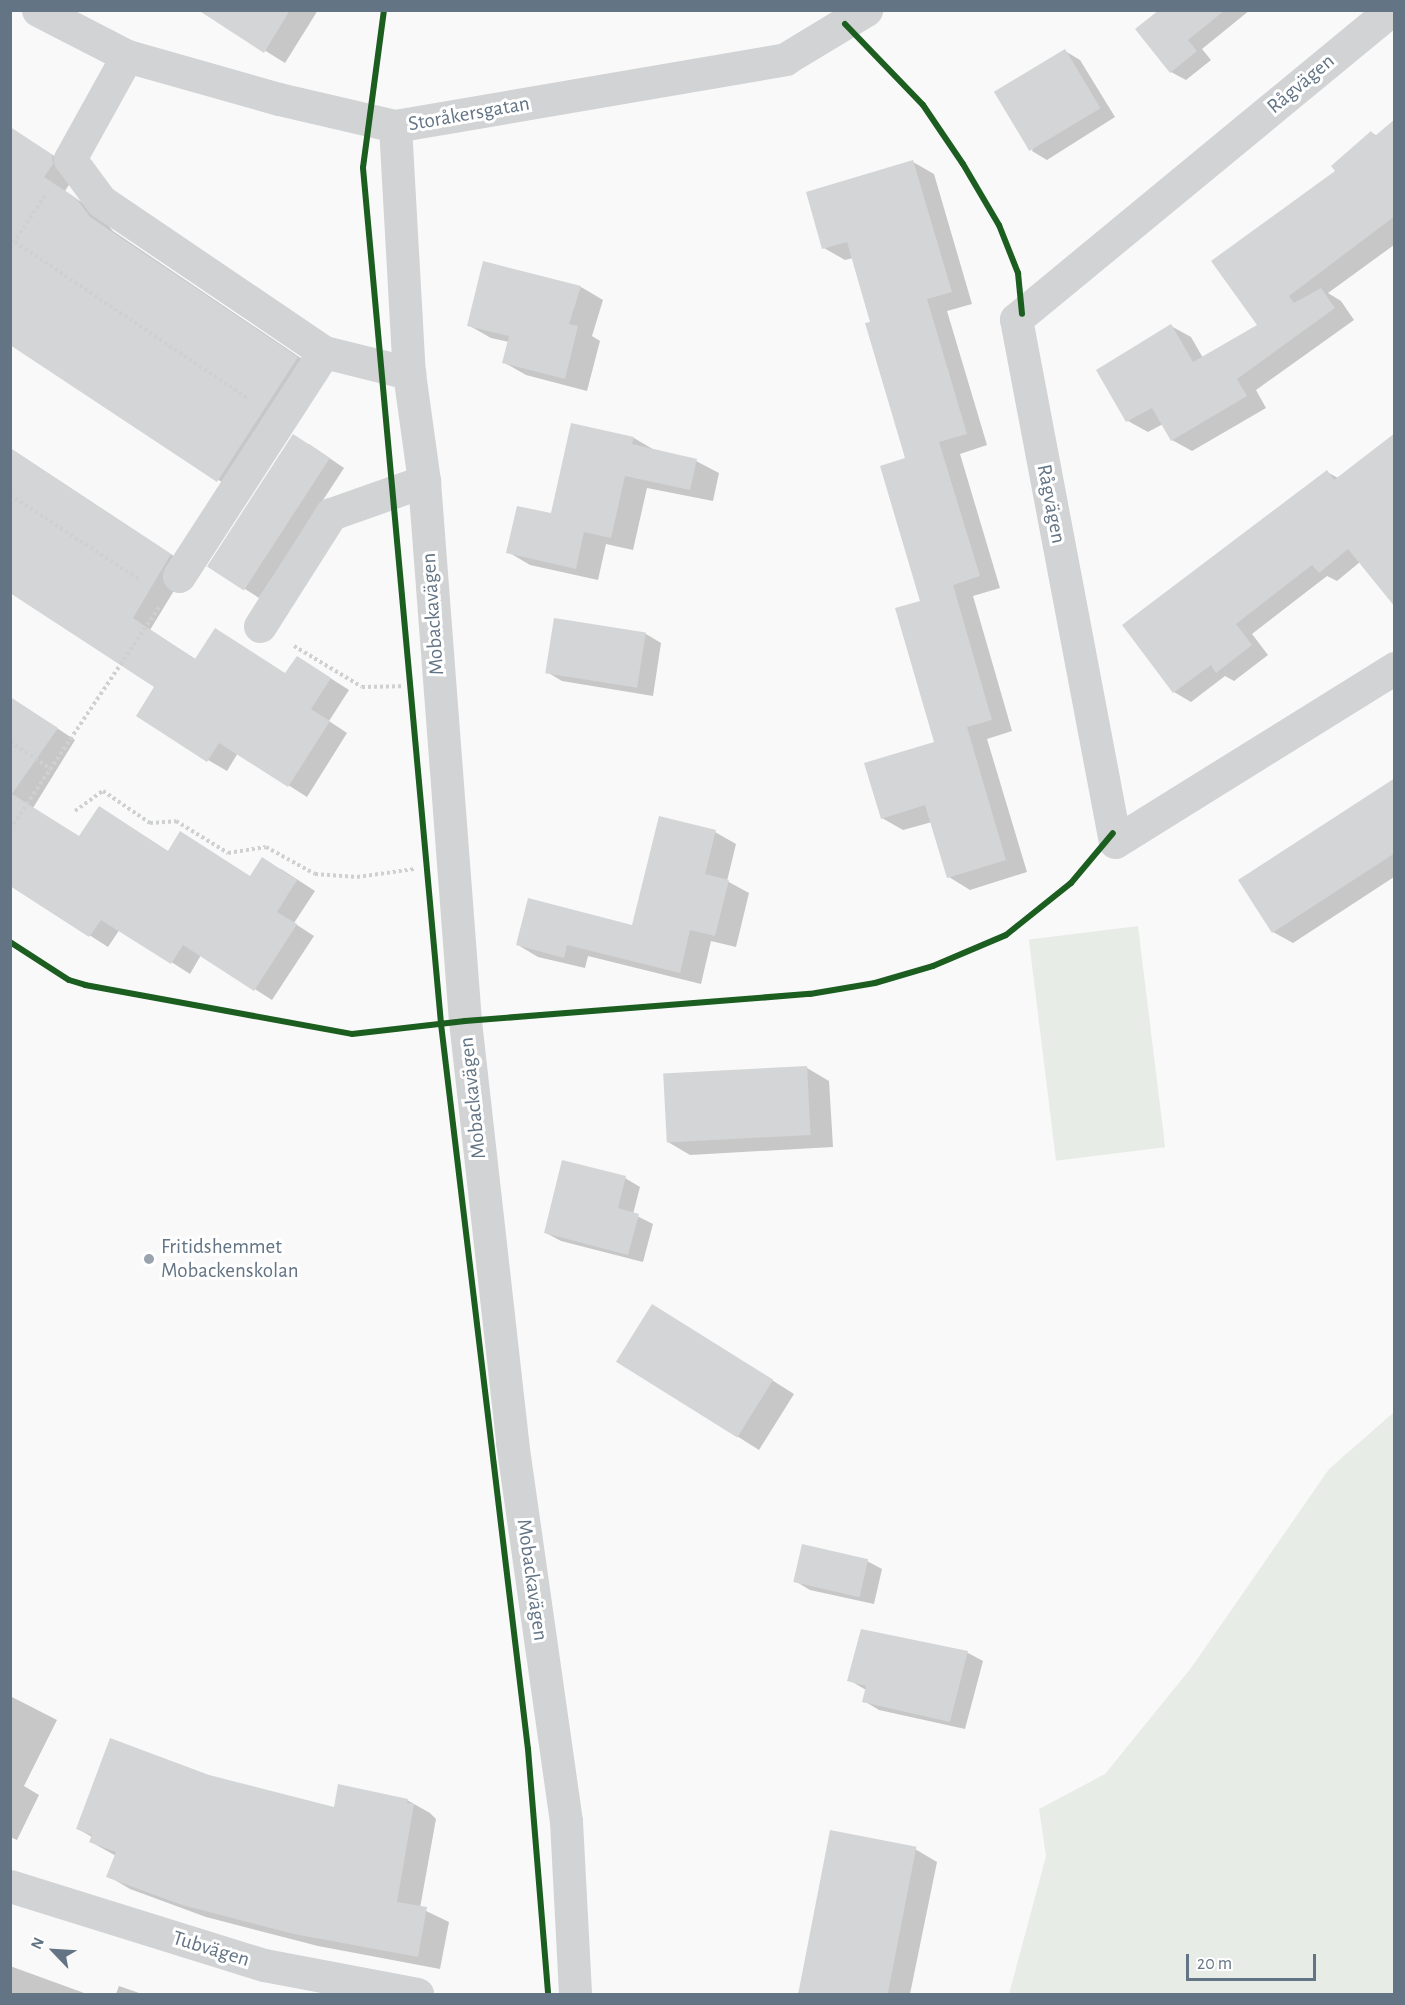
<!DOCTYPE html>
<html>
<head>
<meta charset="utf-8">
<style>
  body { margin:0 }
  #map { position:relative; width:1405px; height:2005px; overflow:hidden; background:#f9f9f9; font-family:"Alegreya Sans",sans-serif }
  div>[style] { position:absolute }
  [style*='--x'] { left:calc(var(--x)*1px); top:calc(var(--y)*1px); width:calc(var(--w)*1px); rotate:calc(var(--a)*1deg) }
  .green>* { inset:0; background:#e8ece7; transform-origin:0 0 }
  .shadow>* { inset:0; background:#0003 }
  .building>* { inset:0; background:#d4d5d6; transform-origin:0 0 }
  .path>* { height:4px; margin-top:-2px; transform-origin:0; background:repeating-linear-gradient(90deg,#ced0d1 0 3px,transparent 0 6px) }
  .minor>* { height:33px; margin:-16.5px; padding:0 16.5px; transform-origin:16.5px; border-radius:16.5px; background:#d2d3d4 }
  .cycleway>* { height:6px; margin:-3px; padding:0 3px; transform-origin:3px; border-radius:3px; background:#1b5e20 }
  .dots>* { width:16px; height:16px; translate:-50% -50%; box-sizing:border-box; border:3px solid #fff; border-radius:50% }
  span { translate:-50% -50%; white-space:nowrap; text-align:center; line-height:1.15; -webkit-text-stroke:6px #fff; paint-order:stroke }
  .street-label { font-size:21px; color:#637485 }
  .poi-label { font-size:21px; color:#637485 }
  .left { translate:0 -50%; text-align:left }
  .frame { position:absolute; inset:0; border:12px solid #637485; pointer-events:none }
  .north { position:absolute; left:24px; top:1921px; width:60px; height:60px; -webkit-text-stroke:4px #fff; paint-order:stroke; rotate:295deg; font-size:16px; font-weight:700; line-height:24px; text-align:center; color:#637485 }
  .north::after { content:''; display:block; margin:auto; width:21px; height:27px; background:#637485; clip-path:polygon(50% 0,100% 100%,50% 72%,0 100%) }
  .scale { position:absolute; left:1186px; top:1954px; width:130px; height:27px; box-sizing:border-box; border:3px solid #637485; border-top:0; padding-left:8px; font-size:18px; line-height:21px; white-space:nowrap; color:#637485; -webkit-text-stroke:4px #fff; paint-order:stroke }
</style>
</head>
<body>
<div id="map">
  <div class="green">
    <i style="left:1138px;top:926px;width:223px;height:110px;rotate:83deg"></i>
    <i style="clip-path:polygon(1394px 1412px,1394px 1994px,1009px 1994px,1046px 1856px,1039px 1809px,1105px 1774px,1191px 1668px,1329px 1469px)"></i>
  </div>
  <div class="shadow">
    <i style="clip-path:polygon(200px 10px,318px 10px,285px 63px)"></i>
    <i style="clip-path:polygon(1159px 10px,1250px 10px,1202px 49px,1211px 60px,1186px 80px,1171px 72px)"></i>
    <i style="clip-path:polygon(1065px 51px,1080px 60px,1115px 117px,1047px 160px,1032px 151px)"></i>
    <i style="clip-path:polygon(1394px 121px,1394px 245px,1328px 293px,1341px 301px,1354px 320px,1256px 390px,1266px 408px,1192px 451px,1172px 440px,1163px 424px,1148px 432px,1128px 421px,1171px 326px,1191px 337px,1203px 358px,1259px 325px,1338px 171px,1371px 132px,1377px 136px)"></i>
    <i style="clip-path:polygon(10px 127px,74px 169px,74px 177px,65px 191px,98px 213px,113px 231px,320px 371px,240px 494px,10px 343px)"></i>
    <i style="clip-path:polygon(913px 162px,934px 174px,972px 304px,947px 311px,987px 445px,960px 454px,1000px 588px,973px 596px,1012px 731px,987px 739px,1027px 872px,970px 890px,949px 877px,932px 822px,903px 830px,882px 818px,936px 743px,922px 602px,907px 459px,872px 323px,853px 258px,845px 260px,824px 248px)"></i>
    <i style="clip-path:polygon(484px 263px,581px 287px,603px 300px,592px 336px,600px 341px,587px 391px,526px 375px,503px 362px,509px 342px,491px 338px,468px 325px)"></i>
    <i style="clip-path:polygon(634px 438px,656px 451px,696px 461px,719px 473px,713px 501px,647px 488px,633px 550px,606px 544px,598px 580px,530px 565px,508px 552px)"></i>
    <i style="clip-path:polygon(309px 444px,344px 468px,259px 598px,212px 568px)"></i>
    <i style="clip-path:polygon(10px 448px,189px 566px,150px 630px,197px 660px,286px 675px,316px 669px,349px 690px,329px 721px,347px 733px,307px 797px,238px 753px,227px 771px,208px 760px,156px 687px)"></i>
    <i style="clip-path:polygon(1327px 472px,1338px 478px,1360px 562px,1337px 581px,1327px 576px,1252px 634px,1268px 655px,1234px 681px,1225px 676px,1191px 702px,1174px 692px)"></i>
    <i style="clip-path:polygon(555px 619px,646px 634px,661px 643px,653px 696px,562px 681px,547px 672px)"></i>
    <i style="clip-path:polygon(10px 697px,75px 740px,33px 808px,80px 838px,100px 808px,169px 852px,251px 877px,281px 869px,315px 891px,294px 923px,314px 936px,272px 1000px,201px 955px,190px 974px,120px 929px,108px 947px,22px 892px,10px 840px)"></i>
    <i style="clip-path:polygon(1394px 779px,1394px 877px,1293px 943px,1273px 932px)"></i>
    <i style="clip-path:polygon(715px 832px,736px 844px,727px 881px,749px 893px,736px 947px,711px 941px,701px 984px,588px 956px,585px 968px,538px 957px,518px 945px,633px 927px)"></i>
    <i style="clip-path:polygon(807px 1068px,829px 1081px,833px 1147px,690px 1155px,668px 1142px)"></i>
    <i style="clip-path:polygon(625px 1178px,640px 1187px,633px 1214px,653px 1224px,643px 1262px,561px 1241px,546px 1233px)"></i>
    <i style="clip-path:polygon(675px 1319px,794px 1394px,759px 1450px,618px 1361px)"></i>
    <i style="clip-path:polygon(867px 1561px,882px 1569px,874px 1604px,810px 1590px,795px 1581px)"></i>
    <i style="clip-path:polygon(862px 1631px,968px 1653px,983px 1661px,965px 1729px,879px 1710px,864px 1701px,866px 1690px,849px 1680px)"></i>
    <i style="clip-path:polygon(10px 1696px,57px 1720px,24px 1786px,39px 1795px,17px 1840px,10px 1837px)"></i>
    <i style="clip-path:polygon(209px 1776px,335px 1809px,407px 1800px,430px 1813px,436px 1819px,420px 1908px,449px 1922px,440px 1969px,318px 1946px,206px 1917px,130px 1889px,108px 1876px,116px 1856px,91px 1842px,92px 1837px,78px 1829px)"></i>
    <i style="clip-path:polygon(915px 1849px,937px 1862px,910px 1994px,797px 1994px)"></i>
    <i style="clip-path:polygon(10px 1966px,87px 1994px,10px 1994px)"></i>
    <i style="clip-path:polygon(119px 1986px,142px 1994px,116px 1994px)"></i>
  </div>
  <div class="building">
    <i style="clip-path:polygon(198px 10px,290px 10px,264px 53px)"></i>
    <i style="clip-path:polygon(1159px 10px,1225px 10px,1188px 40px,1197px 51px,1170px 73px,1135px 29px)"></i>
    <i style="left:1065px;top:49px;width:69px;height:83px;rotate:59deg"></i>
    <i style="clip-path:polygon(1395px 119px,1395px 216px,1289px 296px,1294px 303px,1321px 288px,1335px 308px,1237px 379px,1247px 396px,1171px 441px,1152px 408px,1126px 422px,1096px 370px,1171px 324px,1193px 362px,1257px 325px,1211px 261px,1335px 171px,1331px 166px,1371px 131px,1375px 136px)"></i>
    <i style="clip-path:polygon(10px 127px,52px 155px,53px 164px,44px 177px,76px 198px,90px 217px,298px 357px,217px 482px,10px 345px)"></i>
    <i style="clip-path:polygon(913px 160px,952px 292px,927px 299px,967px 434px,939px 442px,980px 576px,953px 585px,992px 720px,967px 727px,1006px 860px,947px 878px,925px 805px,881px 819px,864px 763px,934px 742px,895px 608px,920px 601px,880px 466px,905px 458px,865px 323px,870px 322px,847px 242px,822px 249px,806px 192px)"></i>
    <i style="clip-path:polygon(483px 261px,581px 286px,569px 324px,578px 326px,565px 379px,502px 363px,509px 336px,467px 326px)"></i>
    <i style="clip-path:polygon(571px 423px,634px 437px,632px 444px,697px 459px,690px 490px,625px 476px,611px 538px,584px 532px,576px 569px,506px 553px,517px 506px,551px 513px)"></i>
    <i style="clip-path:polygon(1395px 433px,1395px 607px,1348px 549px,1319px 573px,1312px 565px,1236px 624px,1252px 645px,1216px 673px,1211px 665px,1173px 693px,1122px 625px,1327px 470px,1334px 480px)"></i>
    <i style="left:293px;top:434px;width:44px;height:158px;rotate:33deg"></i>
    <i style="clip-path:polygon(10px 448px,171px 554px,133px 618px,195px 659px,215px 628px,285px 673px,297px 656px,331px 678px,311px 709px,330px 721px,288px 787px,219px 743px,207px 762px,136px 716px,154px 687px,10px 593px)"></i>
    <i style="left:554px;top:618px;width:93px;height:56px;rotate:9deg"></i>
    <i style="clip-path:polygon(10px 697px,58px 728px,12px 794px,79px 836px,99px 806px,168px 851px,180px 831px,250px 876px,262px 857px,297px 880px,277px 912px,297px 924px,254px 991px,183px 945px,171px 964px,101px 920px,89px 937px,10px 886px)"></i>
    <i style="clip-path:polygon(1395px 778px,1395px 853px,1272px 933px,1238px 880px)"></i>
    <i style="clip-path:polygon(659px 816px,716px 830px,705px 874px,729px 880px,715px 936px,690px 930px,680px 973px,567px 945px,564px 958px,516px 945px,528px 898px,632px 925px)"></i>
    <i style="left:807px;top:1066px;width:69px;height:144px;rotate:87deg"></i>
    <i style="clip-path:polygon(562px 1160px,626px 1176px,618px 1208px,639px 1214px,628px 1255px,544px 1233px)"></i>
    <i style="left:652px;top:1304px;width:143px;height:68px;rotate:32deg"></i>
    <i style="left:802px;top:1544px;width:68px;height:39px;rotate:13deg"></i>
    <i style="clip-path:polygon(861px 1629px,968px 1651px,950px 1722px,862px 1702px,866px 1686px,847px 1681px)"></i>
    <i style="clip-path:polygon(110px 1738px,209px 1775px,334px 1807px,338px 1784px,408px 1799px,407px 1803px,414px 1804px,397px 1902px,427px 1907px,418px 1957px,294px 1934px,182px 1905px,106px 1877px,116px 1852px,89px 1842px,92px 1835px,76px 1829px)"></i>
    <i style="left:830px;top:1830px;width:88px;height:168px;rotate:11deg"></i>
  </div>
  <div class="path">
    <i style="--x:15;--y:242;--w:280;--a:33.9"></i>
    <i style="--x:10;--y:248;--w:65;--a:-56.3"></i>
    <i style="--x:10;--y:495;--w:155;--a:33.2"></i>
    <i style="--x:294;--y:646;--w:79;--a:31.1"></i>
    <i style="--x:362;--y:687;--w:39;--a:-1"></i>
    <i style="--x:10;--y:742;--w:49;--a:33.4"></i>
    <i style="--x:75;--y:811;--w:34;--a:-36"></i>
    <i style="--x:103;--y:791;--w:57;--a:34.2"></i>
    <i style="--x:150;--y:823;--w:26;--a:-4"></i>
    <i style="--x:176;--y:821;--w:61;--a:31.6"></i>
    <i style="--x:228;--y:853;--w:38;--a:-9"></i>
    <i style="--x:266;--y:847;--w:56;--a:28.9"></i>
    <i style="--x:315;--y:874;--w:42;--a:4.1"></i>
    <i style="--x:357;--y:877;--w:59;--a:-7.9"></i>
    <i style="--x:10;--y:829;--w:267;--a:-56.1"></i>
  </div>
  <div class="minor">
    <i style="--x:38;--y:10;--w:100;--a:27.3"></i>
    <i style="--x:127;--y:56;--w:158;--a:15.8"></i>
    <i style="--x:279;--y:99;--w:119;--a:13.1"></i>
    <i style="--x:395;--y:126;--w:396;--a:-9.7"></i>
    <i style="--x:785;--y:59;--w:95;--a:-31.2"></i>
    <i style="--x:1391;--y:10;--w:486;--a:140.5"></i>
    <i style="--x:1016;--y:319;--w:532;--a:79.28"></i>
    <i style="--x:1115;--y:842;--w:329;--a:-31.9"></i>
    <i style="--x:127;--y:56;--w:118;--a:119"></i>
    <i style="--x:70;--y:159;--w:52;--a:53.6"></i>
    <i style="--x:101;--y:201;--w:269;--a:34.1"></i>
    <i style="--x:324;--y:352;--w:88;--a:13.9"></i>
    <i style="--x:395;--y:126;--w:247;--a:86.8"></i>
    <i style="--x:409;--y:373;--w:109;--a:82.1"></i>
    <i style="--x:424;--y:481;--w:542;--a:85.66"></i>
    <i style="--x:465;--y:1021;--w:424;--a:83.6"></i>
    <i style="--x:512;--y:1442;--w:383;--a:81.9"></i>
    <i style="--x:566;--y:1821;--w:173;--a:87"></i>
    <i style="--x:179;--y:576;--w:267;--a:-57.1"></i>
    <i style="--x:260;--y:626;--w:133;--a:-57.6"></i>
    <i style="--x:331;--y:514;--w:99;--a:-19.5"></i>
    <i style="--x:10;--y:1886;--w:266;--a:17.3"></i>
    <i style="--x:264;--y:1965;--w:156;--a:10.7"></i>
  </div>
  <div class="cycleway">
    <i style="--x:384;--y:10;--w:159;--a:97.6"></i>
    <i style="--x:363;--y:168;--w:860;--a:84.79"></i>
    <i style="--x:441;--y:1024;--w:730;--a:83.16"></i>
    <i style="--x:528;--y:1749;--w:246;--a:85.3"></i>
    <i style="--x:845;--y:24;--w:112;--a:46.1"></i>
    <i style="--x:923;--y:105;--w:71;--a:55.9"></i>
    <i style="--x:963;--y:164;--w:71;--a:59.5"></i>
    <i style="--x:999;--y:225;--w:52;--a:68.4"></i>
    <i style="--x:1018;--y:273;--w:41;--a:84.4"></i>
    <i style="--x:10;--y:942;--w:70;--a:32.8"></i>
    <i style="--x:69;--y:980;--w:17;--a:17"></i>
    <i style="--x:85;--y:985;--w:271;--a:10.4"></i>
    <i style="--x:352;--y:1034;--w:114;--a:-6.6"></i>
    <i style="--x:465;--y:1021;--w:346;--a:-4.5"></i>
    <i style="--x:810;--y:994;--w:66;--a:-9.6"></i>
    <i style="--x:875;--y:983;--w:60;--a:-16.3"></i>
    <i style="--x:933;--y:966;--w:79;--a:-23"></i>
    <i style="--x:1006;--y:935;--w:83;--a:-38.7"></i>
    <i style="--x:1071;--y:883;--w:65;--a:-50"></i>
  </div>
  <div class="dots">
    <i style="left:149px;top:1259px;background:#98a3ae"></i>
  </div>
  <div class="street-label">
    <span style="left:1301px;top:84px;rotate:-40deg">Rågvägen</span>
    <span style="left:469px;top:114px;rotate:-10deg">Storåkersgatan</span>
    <span style="left:1051px;top:504px;rotate:79deg">Rågvägen</span>
    <span style="left:433px;top:614px;rotate:-94deg">Mobackavägen</span>
    <span style="left:473px;top:1098px;rotate:-96deg">Mobackavägen</span>
    <span style="left:532px;top:1580px;rotate:82deg">Mobackavägen</span>
    <span style="left:211px;top:1949px;rotate:17deg">Tubvägen</span>
  </div>
  <div class="poi-label">
    <span class="left" style="left:161px;top:1259px">Fritidshemmet<br>Mobackenskolan</span>
  </div>
  <div class="frame"></div>
  <div class="north">N</div>
  <div class="scale">20 m</div>
</div>
</body>
</html>
